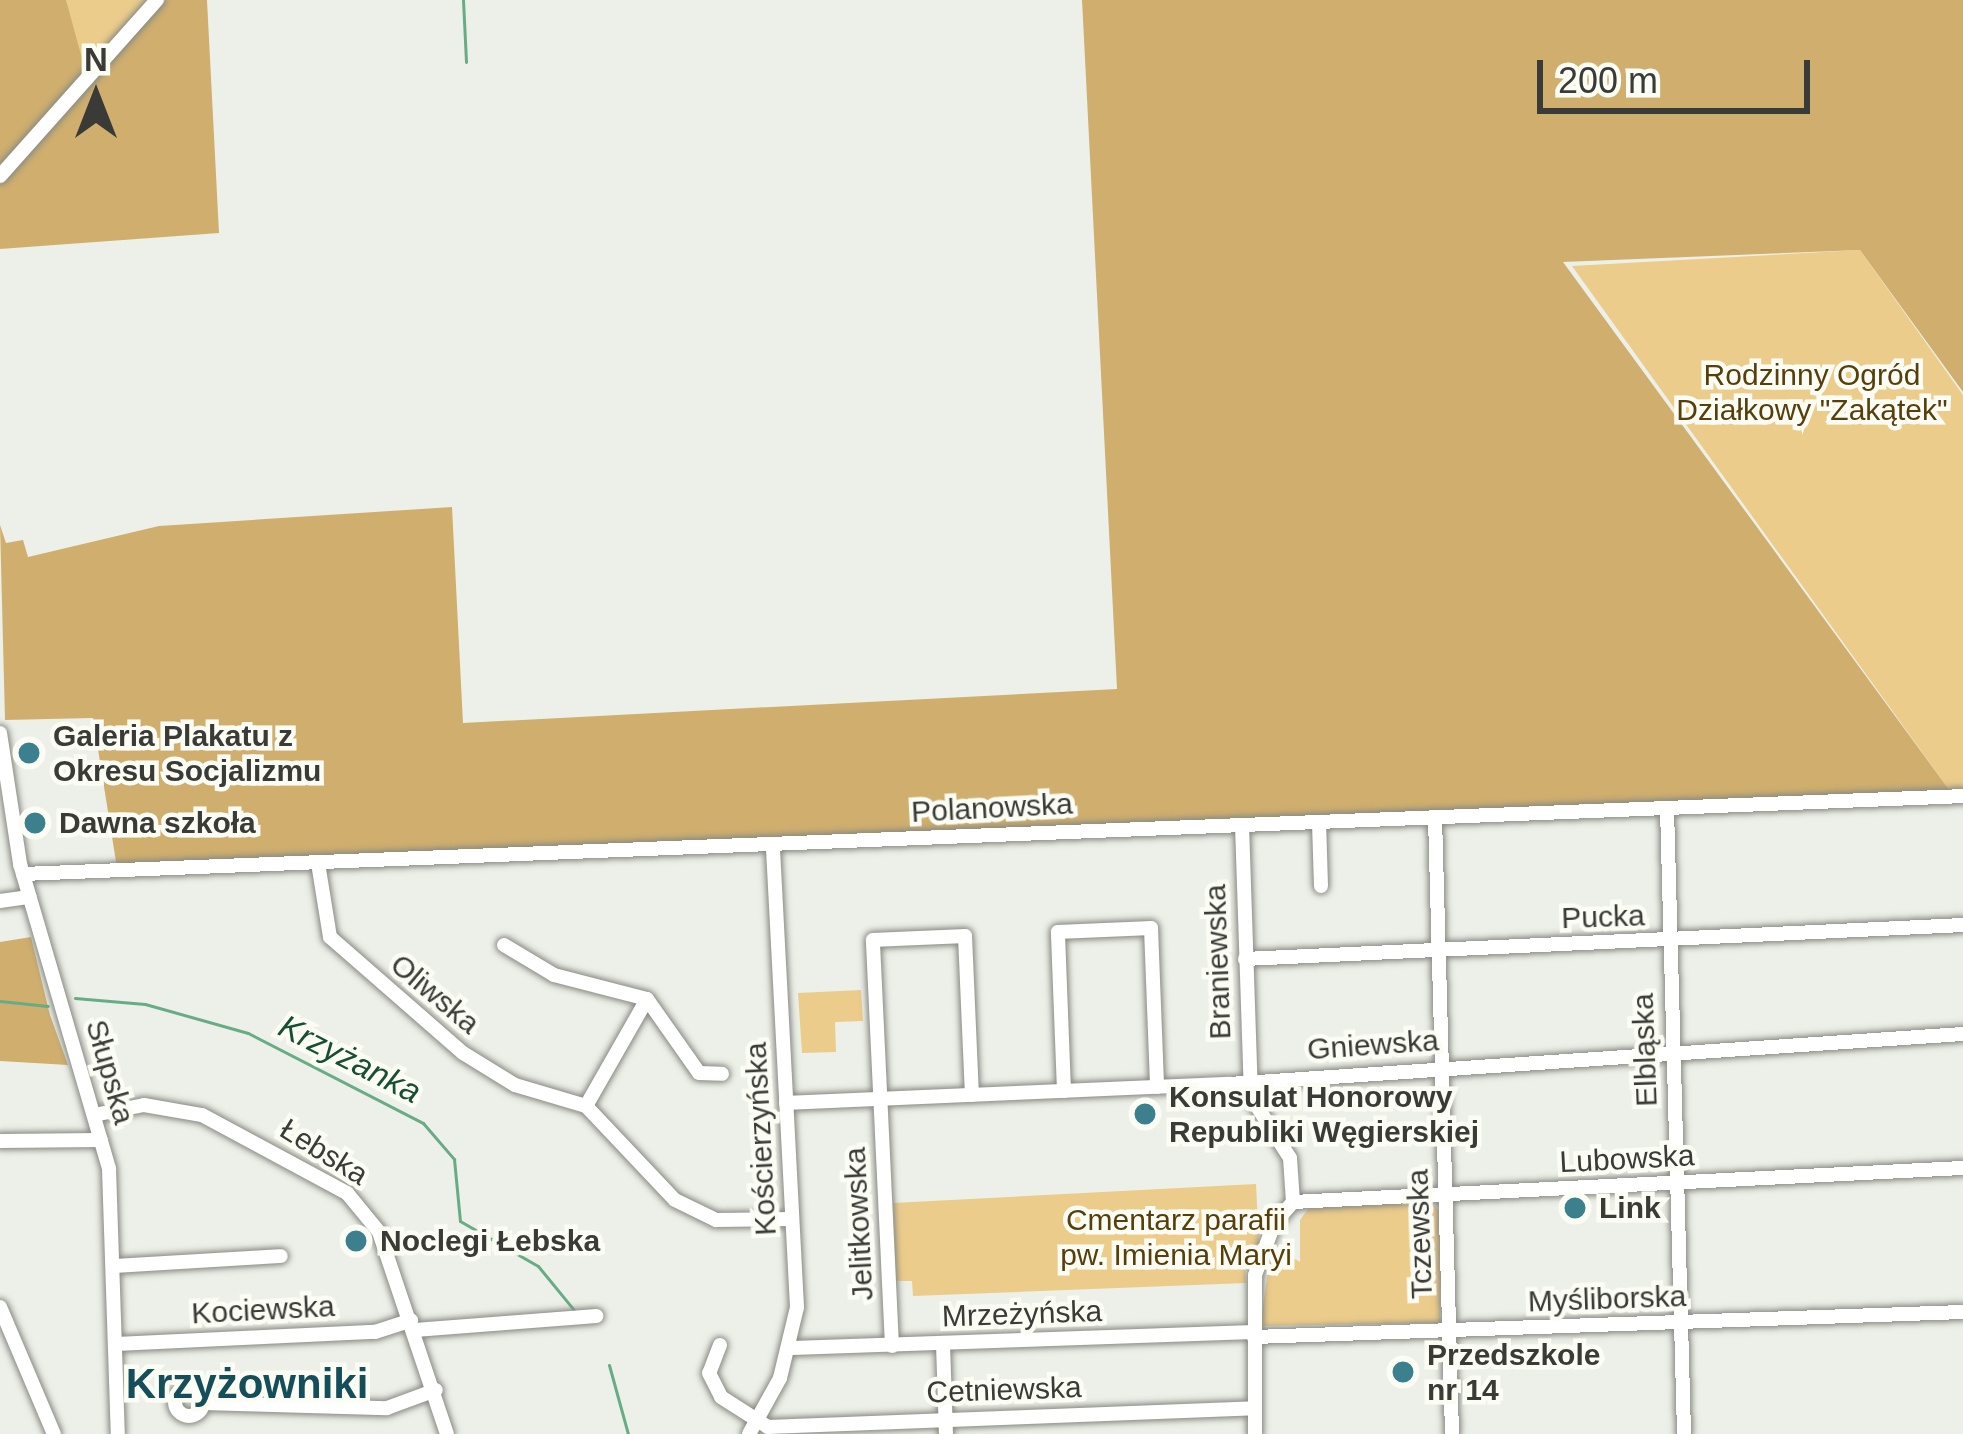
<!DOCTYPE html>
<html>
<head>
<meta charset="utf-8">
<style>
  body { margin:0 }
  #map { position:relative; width:1963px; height:1434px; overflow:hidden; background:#edf0e8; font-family:Helvetica,sans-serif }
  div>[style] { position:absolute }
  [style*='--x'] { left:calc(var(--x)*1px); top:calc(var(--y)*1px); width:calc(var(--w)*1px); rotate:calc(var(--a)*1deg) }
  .green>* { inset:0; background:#eccc8b }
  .forest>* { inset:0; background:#d0af6e }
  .stream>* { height:3px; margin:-1.5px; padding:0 1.5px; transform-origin:1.5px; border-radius:1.5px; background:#67ac85 }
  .roads { filter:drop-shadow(0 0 3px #888a83) drop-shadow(0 0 3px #888a83) }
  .minor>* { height:14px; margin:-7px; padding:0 7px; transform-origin:7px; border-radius:7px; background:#fff }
  .minor>.ring { margin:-7px; padding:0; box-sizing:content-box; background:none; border:14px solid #fff; border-radius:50% }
  .dots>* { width:33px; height:33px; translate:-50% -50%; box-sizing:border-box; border:6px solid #fbfdf5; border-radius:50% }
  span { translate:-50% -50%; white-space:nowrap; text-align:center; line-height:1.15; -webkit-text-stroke:9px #fbfdf5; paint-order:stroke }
  .park-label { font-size:30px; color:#563f0a }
  .poi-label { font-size:30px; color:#3a3b37; font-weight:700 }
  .left { translate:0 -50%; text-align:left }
  .street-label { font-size:30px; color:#3a3b37 }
  .water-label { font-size:33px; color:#184e33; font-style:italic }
  .district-label { font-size:42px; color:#144e59; font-weight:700 }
  .north { position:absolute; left:36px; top:36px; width:120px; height:120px; -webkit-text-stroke:9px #fbfdf5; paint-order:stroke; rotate:0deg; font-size:33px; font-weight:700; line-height:48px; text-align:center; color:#3a3b37 }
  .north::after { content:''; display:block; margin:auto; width:42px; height:54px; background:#3a3b37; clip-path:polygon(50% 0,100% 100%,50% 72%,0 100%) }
  .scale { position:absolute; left:1537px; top:60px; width:273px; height:54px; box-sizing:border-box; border:6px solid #3a3b37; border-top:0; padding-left:15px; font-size:36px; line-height:42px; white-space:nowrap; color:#3a3b37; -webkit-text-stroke:9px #fbfdf5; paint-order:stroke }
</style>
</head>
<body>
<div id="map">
  <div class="green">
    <i style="clip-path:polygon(66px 0,150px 0,81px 77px)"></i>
    <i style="clip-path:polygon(1860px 250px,1963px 395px,1963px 790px,1950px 791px,1572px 266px)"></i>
    <i style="clip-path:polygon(861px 990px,863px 1021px,835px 1022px,836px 1052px,802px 1053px,798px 993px)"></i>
    <i style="clip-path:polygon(1256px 1184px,1259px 1243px,1245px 1260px,1246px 1283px,913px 1296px,912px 1281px,896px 1281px,893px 1203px)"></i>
    <i style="clip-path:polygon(1429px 1200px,1442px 1214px,1440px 1323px,1260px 1326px,1272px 1245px,1300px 1262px,1300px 1220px,1311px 1205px)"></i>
  </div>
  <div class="forest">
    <i style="clip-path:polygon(0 0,66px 0,89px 84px,165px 0,207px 0,219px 233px,0 249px)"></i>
    <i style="clip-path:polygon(1082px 0,1963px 0,1963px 392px,1860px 250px,1563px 262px,1950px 791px,117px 868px,93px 718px,5px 720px,0 525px,6px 543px,23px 540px,28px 557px,159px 526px,452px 507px,463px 723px,1117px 689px)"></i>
    <i style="clip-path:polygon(31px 937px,50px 1015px,68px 1065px,0 1061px,0 942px)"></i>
  </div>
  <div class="stream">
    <i style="--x:463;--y:0;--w:62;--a:87.2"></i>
    <i style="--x:75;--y:998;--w:70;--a:4.9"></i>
    <i style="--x:145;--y:1004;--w:107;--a:15.7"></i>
    <i style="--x:248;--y:1033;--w:197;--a:27.2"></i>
    <i style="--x:423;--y:1123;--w:48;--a:49.3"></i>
    <i style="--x:454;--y:1159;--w:62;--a:84.5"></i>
    <i style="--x:460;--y:1221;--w:90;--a:30"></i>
    <i style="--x:538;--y:1266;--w:57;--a:50.7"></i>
    <i style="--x:0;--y:1001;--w:48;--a:5.9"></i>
    <i style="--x:609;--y:1365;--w:72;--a:74.6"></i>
  </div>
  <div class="roads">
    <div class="minor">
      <i style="--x:0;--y:176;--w:236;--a:-48.3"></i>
      <i style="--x:0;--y:733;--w:133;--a:81.3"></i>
      <i style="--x:20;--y:864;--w:318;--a:73.7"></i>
      <i style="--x:109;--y:1169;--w:265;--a:88.1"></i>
      <i style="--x:1667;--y:808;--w:626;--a:88.44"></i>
      <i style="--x:1435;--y:817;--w:617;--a:88.42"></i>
      <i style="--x:1319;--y:822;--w:64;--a:88.2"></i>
      <i style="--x:1242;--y:825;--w:272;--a:88.1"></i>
      <i style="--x:1251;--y:1097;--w:72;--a:57.4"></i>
      <i style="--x:1290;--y:1158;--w:44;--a:86.1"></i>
      <i style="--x:1293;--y:1202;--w:29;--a:131"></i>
      <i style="--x:1274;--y:1224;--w:54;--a:110.4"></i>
      <i style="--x:1255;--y:1275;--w:159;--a:90"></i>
      <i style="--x:318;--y:863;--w:75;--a:80.8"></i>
      <i style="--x:330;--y:937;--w:176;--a:41.1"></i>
      <i style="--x:463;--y:1053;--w:61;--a:31.6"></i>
      <i style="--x:515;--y:1085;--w:74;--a:16.5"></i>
      <i style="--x:586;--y:1106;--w:129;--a:46.6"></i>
      <i style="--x:675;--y:1200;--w:46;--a:26"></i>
      <i style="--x:716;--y:1220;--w:76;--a:-0.8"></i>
      <i style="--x:23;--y:874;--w:1942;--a:-2.3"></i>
      <i style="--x:0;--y:901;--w:30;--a:-8"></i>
      <i style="--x:504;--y:945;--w:58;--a:31"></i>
      <i style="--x:554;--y:975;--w:96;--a:14.5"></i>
      <i style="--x:647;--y:999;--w:90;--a:54.9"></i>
      <i style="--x:699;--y:1073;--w:23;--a:2"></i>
      <i style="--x:1245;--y:959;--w:719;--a:-2.71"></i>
      <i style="--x:1064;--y:1091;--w:159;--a:-92.2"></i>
      <i style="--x:1058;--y:932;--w:93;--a:-2.5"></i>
      <i style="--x:1151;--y:928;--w:159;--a:87.8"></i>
      <i style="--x:786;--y:1103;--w:443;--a:-2.5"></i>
      <i style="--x:1229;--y:1084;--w:736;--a:-3.9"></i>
      <i style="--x:586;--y:1106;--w:123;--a:-60.3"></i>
      <i style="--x:94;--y:1115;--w:51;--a:-11.3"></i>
      <i style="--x:144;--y:1105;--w:59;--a:9.8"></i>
      <i style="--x:202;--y:1115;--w:165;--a:28.3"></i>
      <i style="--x:347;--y:1193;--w:50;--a:50.6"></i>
      <i style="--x:379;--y:1232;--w:213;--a:71.4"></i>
      <i style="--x:0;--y:1141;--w:101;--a:-0.6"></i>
      <i style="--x:1293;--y:1202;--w:671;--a:-2.91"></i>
      <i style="--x:113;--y:1266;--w:168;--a:-3.4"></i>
      <i style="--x:0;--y:1307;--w:138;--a:67"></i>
      <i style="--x:415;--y:1330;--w:182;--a:-4.4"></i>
      <i style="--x:1254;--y:1337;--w:709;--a:-2.02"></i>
      <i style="--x:116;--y:1344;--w:259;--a:-2.7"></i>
      <i style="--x:375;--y:1332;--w:38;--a:-18"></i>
      <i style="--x:943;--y:1344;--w:90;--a:88.1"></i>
      <i style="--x:720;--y:1345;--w:30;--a:111"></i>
      <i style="--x:709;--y:1373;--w:27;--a:63"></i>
      <i style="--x:721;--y:1397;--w:56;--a:32.6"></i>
      <i style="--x:768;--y:1427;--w:487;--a:-2.2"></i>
      <i style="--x:892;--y:1346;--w:406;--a:-92.7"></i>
      <i style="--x:873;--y:940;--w:92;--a:-2.5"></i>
      <i style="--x:965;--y:936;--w:159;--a:87.5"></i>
      <i style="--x:792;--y:1348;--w:462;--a:-2"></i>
      <i class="ring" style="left:175px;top:1388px;width:14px;height:14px"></i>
      <i style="--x:203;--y:1403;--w:184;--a:1.6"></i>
      <i style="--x:387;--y:1408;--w:52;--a:-20.2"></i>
      <i style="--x:749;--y:1434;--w:64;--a:-61"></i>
      <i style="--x:780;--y:1378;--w:73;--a:-76.5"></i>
      <i style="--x:797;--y:1307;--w:462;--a:-93"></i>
    </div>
  </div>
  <div class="dots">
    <i style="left:29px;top:753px;background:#3c808e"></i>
    <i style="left:35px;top:823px;background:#3c808e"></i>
    <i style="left:1145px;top:1114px;background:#3c808e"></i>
    <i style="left:1575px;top:1208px;background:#3c808e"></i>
    <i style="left:356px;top:1241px;background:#3c808e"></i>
    <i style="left:1403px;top:1372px;background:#3c808e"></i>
  </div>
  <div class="park-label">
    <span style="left:1812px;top:392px">Rodzinny Ogród<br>Działkowy "Zakątek"</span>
    <span style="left:1176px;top:1237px">Cmentarz parafii<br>pw. Imienia Maryi</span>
  </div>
  <div class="poi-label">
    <span class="left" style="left:53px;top:753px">Galeria Plakatu z<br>Okresu Socjalizmu</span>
    <span class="left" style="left:59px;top:823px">Dawna szkoła</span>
    <span class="left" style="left:1169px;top:1114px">Konsulat Honorowy<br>Republiki Węgierskiej</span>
    <span class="left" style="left:1599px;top:1208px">Link</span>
    <span class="left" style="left:380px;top:1241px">Noclegi Łebska</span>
    <span class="left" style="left:1427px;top:1372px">Przedszkole<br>nr 14</span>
  </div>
  <div class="street-label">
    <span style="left:992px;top:808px;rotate:-3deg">Polanowska</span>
    <span style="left:1603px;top:917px;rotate:-2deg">Pucka</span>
    <span style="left:1218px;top:962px;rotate:-92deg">Braniewska</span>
    <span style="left:435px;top:994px;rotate:40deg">Oliwska</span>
    <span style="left:1373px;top:1045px;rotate:-4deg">Gniewska</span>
    <span style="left:1645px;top:1050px;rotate:-92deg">Elbląska</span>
    <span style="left:110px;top:1072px;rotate:74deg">Słupska</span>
    <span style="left:761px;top:1139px;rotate:-93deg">Kościerzyńska</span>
    <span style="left:324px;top:1152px;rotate:32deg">Łebska</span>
    <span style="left:1627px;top:1159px;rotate:-3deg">Lubowska</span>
    <span style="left:859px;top:1224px;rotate:-93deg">Jelitkowska</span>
    <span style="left:1420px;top:1234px;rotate:-92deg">Tczewska</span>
    <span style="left:1607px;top:1299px;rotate:-2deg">Myśliborska</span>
    <span style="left:263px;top:1310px;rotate:-3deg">Kociewska</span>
    <span style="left:1022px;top:1314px;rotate:-2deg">Mrzeżyńska</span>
    <span style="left:1004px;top:1390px;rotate:-2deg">Cetniewska</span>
  </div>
  <div class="water-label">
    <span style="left:350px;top:1059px;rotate:27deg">Krzyżanka</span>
  </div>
  <div class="district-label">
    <span style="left:247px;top:1384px">Krzyżowniki</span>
  </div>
  <div class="north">N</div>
  <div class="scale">200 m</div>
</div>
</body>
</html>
